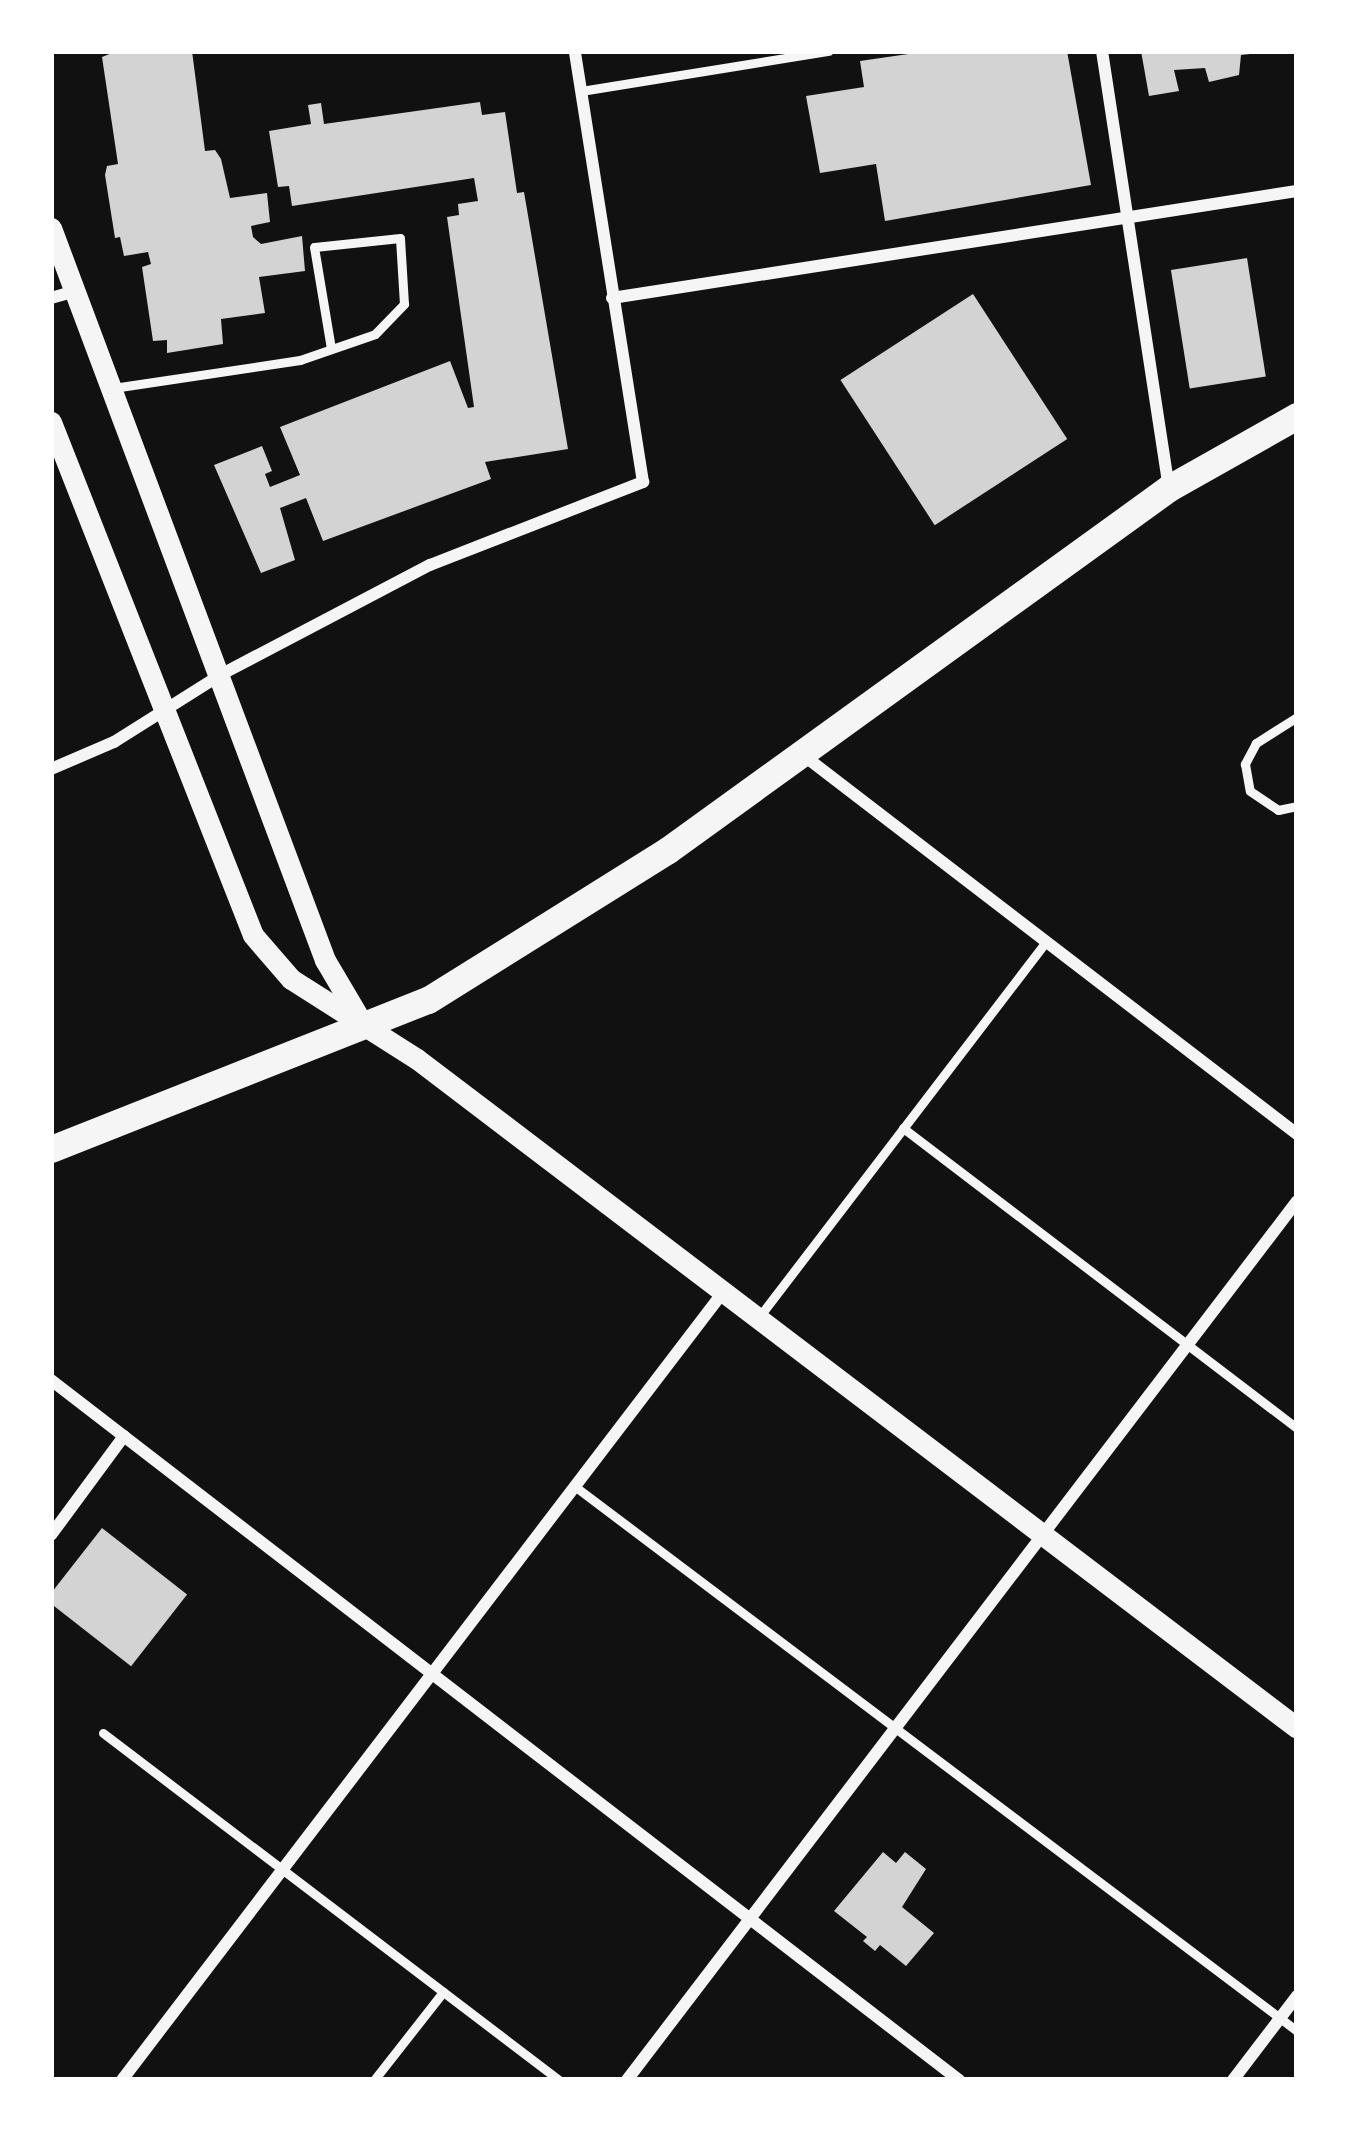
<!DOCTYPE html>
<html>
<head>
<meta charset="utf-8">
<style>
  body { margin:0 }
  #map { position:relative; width:1348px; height:2131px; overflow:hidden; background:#111; font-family:Lora,serif }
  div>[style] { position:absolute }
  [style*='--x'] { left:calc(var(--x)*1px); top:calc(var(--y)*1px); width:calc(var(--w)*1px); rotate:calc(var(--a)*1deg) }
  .building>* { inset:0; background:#d3d3d3; transform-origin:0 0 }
  .service>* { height:9px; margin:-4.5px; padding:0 4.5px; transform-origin:4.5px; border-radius:4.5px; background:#f5f5f5 }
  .minor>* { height:12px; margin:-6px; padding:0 6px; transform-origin:6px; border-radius:6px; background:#f5f5f5 }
  .tertiary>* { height:21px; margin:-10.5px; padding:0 10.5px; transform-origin:10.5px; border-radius:10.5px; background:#f5f5f5 }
  .primary>* { height:27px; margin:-13.5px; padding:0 13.5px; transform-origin:13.5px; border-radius:13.5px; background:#f5f5f5 }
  span { translate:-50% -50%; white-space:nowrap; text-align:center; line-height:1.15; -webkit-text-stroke:9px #fff; paint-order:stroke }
  .frame { position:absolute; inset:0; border:54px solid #fff; pointer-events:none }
</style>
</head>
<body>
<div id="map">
  <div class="building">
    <i style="clip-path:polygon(117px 51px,192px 51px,205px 151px,215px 150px,221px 159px,230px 198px,267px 193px,270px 222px,251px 226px,253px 237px,261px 244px,302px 236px,305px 271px,259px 277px,265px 313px,221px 319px,223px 344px,167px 353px,167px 340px,153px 341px,142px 267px,151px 264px,148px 252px,124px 256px,120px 237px,115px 238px,105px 175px,107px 166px,118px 164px,102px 57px)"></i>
    <i style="clip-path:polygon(929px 51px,1067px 51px,1091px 185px,885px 221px,876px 164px,820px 173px,806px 96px,864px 87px,860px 61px)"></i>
    <i style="clip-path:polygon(1141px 51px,1250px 51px,1250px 54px,1241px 55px,1239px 75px,1209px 82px,1205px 68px,1174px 70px,1179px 91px,1149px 96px)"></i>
    <i style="clip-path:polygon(480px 102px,482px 115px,505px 112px,517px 193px,524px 192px,568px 449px,485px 462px,491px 479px,323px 541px,306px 498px,280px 508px,295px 560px,261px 573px,214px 465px,262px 446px,272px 471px,265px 474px,270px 487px,300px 475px,280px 427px,450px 361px,468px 408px,474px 407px,447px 217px,459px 215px,458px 204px,478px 201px,474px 178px,292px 206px,289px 186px,278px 187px,269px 131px,311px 124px,308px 105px,321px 103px,324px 124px)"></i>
    <i style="left:1247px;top:258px;width:120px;height:77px;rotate:81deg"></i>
    <i style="left:973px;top:294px;width:173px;height:158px;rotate:57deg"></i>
    <i style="left:102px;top:1528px;width:108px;height:91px;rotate:38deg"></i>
    <i style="clip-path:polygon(883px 1852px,896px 1863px,905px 1852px,926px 1869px,902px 1907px,934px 1933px,906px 1966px,880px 1945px,875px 1951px,863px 1941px,867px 1937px,834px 1911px)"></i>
  </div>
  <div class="service">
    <i style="--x:581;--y:91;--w:251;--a:-9.2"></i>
    <i style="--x:113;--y:388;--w:189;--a:-8.5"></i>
    <i style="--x:300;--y:360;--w:79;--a:-19.1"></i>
    <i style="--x:375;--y:334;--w:42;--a:-46"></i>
    <i style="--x:404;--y:304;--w:66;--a:-93.5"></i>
    <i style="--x:400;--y:238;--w:86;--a:174"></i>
    <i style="--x:314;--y:247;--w:103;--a:80.5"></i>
    <i style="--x:1297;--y:717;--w:49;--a:147.6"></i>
    <i style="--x:1256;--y:743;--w:24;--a:118"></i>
    <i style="--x:1245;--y:764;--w:27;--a:80"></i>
    <i style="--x:1250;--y:791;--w:34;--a:34"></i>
    <i style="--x:1278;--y:810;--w:19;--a:-12"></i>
    <i style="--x:903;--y:1128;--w:495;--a:37.3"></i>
    <i style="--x:759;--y:1317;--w:473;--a:-52.6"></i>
    <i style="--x:577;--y:1488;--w:902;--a:37.02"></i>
    <i style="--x:103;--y:1733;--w:573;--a:37.27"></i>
    <i style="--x:374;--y:2080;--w:112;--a:-51.9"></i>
  </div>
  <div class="minor">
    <i style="--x:1102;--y:51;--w:441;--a:81.3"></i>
    <i style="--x:51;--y:298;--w:25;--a:-16"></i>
    <i style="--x:612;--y:298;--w:693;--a:-8.88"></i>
    <i style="--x:803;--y:755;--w:623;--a:37.5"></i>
    <i style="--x:51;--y:769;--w:69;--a:-23.2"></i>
    <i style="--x:114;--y:742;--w:128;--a:-32.2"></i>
    <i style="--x:222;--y:674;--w:235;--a:-27.7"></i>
    <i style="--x:430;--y:565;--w:229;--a:-21.3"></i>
    <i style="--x:643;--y:482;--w:436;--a:-99"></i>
    <i style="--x:51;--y:1380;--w:1147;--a:37.63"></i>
    <i style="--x:51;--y:1535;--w:123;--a:-53.6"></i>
    <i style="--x:122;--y:2080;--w:992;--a:-52.66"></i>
    <i style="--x:627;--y:2080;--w:1105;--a:-52.68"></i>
    <i style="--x:1233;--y:2080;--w:106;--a:-52.7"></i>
  </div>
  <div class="tertiary">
    <i style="--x:51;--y:228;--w:782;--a:69.48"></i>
    <i style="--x:325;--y:960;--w:71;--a:59.5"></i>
    <i style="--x:51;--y:422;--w:551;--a:68.51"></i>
    <i style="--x:253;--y:935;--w:58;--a:49.2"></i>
    <i style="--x:291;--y:979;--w:149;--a:32.4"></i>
    <i style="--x:417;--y:1059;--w:1105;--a:37.24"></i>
  </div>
  <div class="primary">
    <i style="--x:51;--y:1149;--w:405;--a:-21.6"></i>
    <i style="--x:428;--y:1000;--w:283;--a:-32"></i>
    <i style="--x:668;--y:850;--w:618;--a:-35.85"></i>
    <i style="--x:1169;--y:488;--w:147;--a:-29.4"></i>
  </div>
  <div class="frame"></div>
</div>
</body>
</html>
